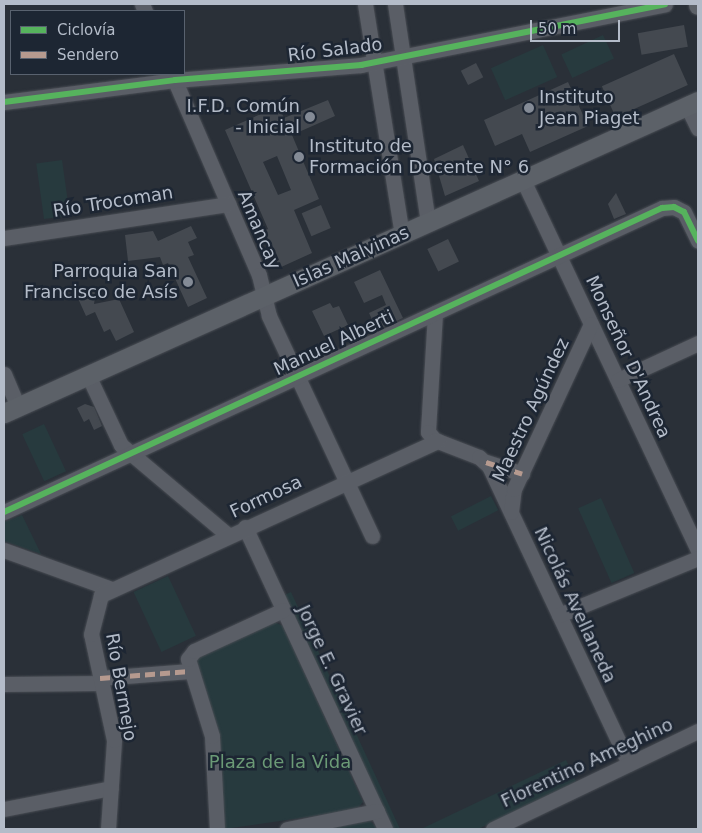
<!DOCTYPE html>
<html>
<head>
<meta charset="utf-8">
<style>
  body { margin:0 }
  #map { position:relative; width:702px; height:833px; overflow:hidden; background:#2a3038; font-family:"DejaVu Sans",sans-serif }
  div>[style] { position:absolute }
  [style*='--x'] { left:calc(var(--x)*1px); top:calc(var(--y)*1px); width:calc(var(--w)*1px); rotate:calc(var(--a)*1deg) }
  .green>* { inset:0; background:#273a3e; transform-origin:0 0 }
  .building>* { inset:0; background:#444950; transform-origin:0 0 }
  .roads { filter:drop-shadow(0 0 1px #484c53) drop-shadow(0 0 1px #484c53) }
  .minor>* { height:15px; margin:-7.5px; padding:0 7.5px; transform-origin:7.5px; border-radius:7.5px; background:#5a5e66 }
  .major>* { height:19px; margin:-9.5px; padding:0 9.5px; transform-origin:9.5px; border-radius:9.5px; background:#5c6168 }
  .quiet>* { height:5px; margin-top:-2.5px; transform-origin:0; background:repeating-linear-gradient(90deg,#b69a8f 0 10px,transparent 0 15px) }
  .cycleway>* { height:6px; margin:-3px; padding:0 3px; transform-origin:3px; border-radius:3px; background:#56b35d }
  .dots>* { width:14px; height:14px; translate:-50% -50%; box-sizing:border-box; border:2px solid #1d2633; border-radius:50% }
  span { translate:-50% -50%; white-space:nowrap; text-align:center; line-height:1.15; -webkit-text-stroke:5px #1d2633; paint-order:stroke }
  .street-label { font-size:18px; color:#b4bcc9 }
  .poi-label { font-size:18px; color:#b4bcc9 }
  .left { translate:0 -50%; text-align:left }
  .right { translate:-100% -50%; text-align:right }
  .park-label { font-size:18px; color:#6b9a76 }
  .frame { position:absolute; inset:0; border:5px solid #b4bcc9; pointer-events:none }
  .legend { position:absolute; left:10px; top:10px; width:175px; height:65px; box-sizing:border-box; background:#1d2633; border:1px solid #59626f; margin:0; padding:6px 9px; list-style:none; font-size:15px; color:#b4bcc9 }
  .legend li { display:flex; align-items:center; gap:10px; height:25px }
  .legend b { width:25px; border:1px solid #59626f }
  .scale { position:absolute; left:530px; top:20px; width:90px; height:22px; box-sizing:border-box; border:2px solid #b4bcc9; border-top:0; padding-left:6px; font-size:15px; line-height:18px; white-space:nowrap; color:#b4bcc9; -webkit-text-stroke:4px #1d2633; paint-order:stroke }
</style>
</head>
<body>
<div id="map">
  <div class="green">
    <i style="left:603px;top:35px;width:26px;height:46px;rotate:65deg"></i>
    <i style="left:543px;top:45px;width:35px;height:57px;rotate:66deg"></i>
    <i style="left:62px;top:160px;width:56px;height:26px;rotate:82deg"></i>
    <i style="left:44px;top:424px;width:52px;height:24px;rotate:65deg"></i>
    <i style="left:491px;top:496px;width:16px;height:45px;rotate:63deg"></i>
    <i style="left:601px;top:498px;width:82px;height:25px;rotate:66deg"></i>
    <i style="clip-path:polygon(22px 515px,41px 554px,4px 541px,4px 522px)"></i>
    <i style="left:168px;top:576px;width:66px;height:38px;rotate:65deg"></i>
    <i style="clip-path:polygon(291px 592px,400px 829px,393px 829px,284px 595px)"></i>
    <i style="clip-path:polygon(272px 621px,283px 626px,363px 802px,356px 810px,224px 829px,194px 658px)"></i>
    <i style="clip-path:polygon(566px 760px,577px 783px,478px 829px,421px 829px)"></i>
    <i style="clip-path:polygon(368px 819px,378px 829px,318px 829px)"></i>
  </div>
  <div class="building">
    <i style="left:684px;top:25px;width:22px;height:47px;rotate:80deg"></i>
    <i style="left:674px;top:54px;width:34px;height:79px;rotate:66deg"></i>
    <i style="left:476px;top:63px;width:16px;height:17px;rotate:63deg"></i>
    <i style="clip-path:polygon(568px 82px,588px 126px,530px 152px,522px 134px,495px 146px,484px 120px)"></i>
    <i style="clip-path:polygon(evenodd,328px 100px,335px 116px,292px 135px,319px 199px,294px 210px,312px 253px,279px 268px,263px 231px,268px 229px,225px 130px,279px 106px,284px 118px,328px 100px,277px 156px,291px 190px,278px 195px,263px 162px,277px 156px)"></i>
    <i style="clip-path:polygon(463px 145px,479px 181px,445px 196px,434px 159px)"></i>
    <i style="clip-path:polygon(616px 193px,626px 214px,614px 219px,608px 204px)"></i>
    <i style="left:321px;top:205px;width:25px;height:21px;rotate:67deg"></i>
    <i style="clip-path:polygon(191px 226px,197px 238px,188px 242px,194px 255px,188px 257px,207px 298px,188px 307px,168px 263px,163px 265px,160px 257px,128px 261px,125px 235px,153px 231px,158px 241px)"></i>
    <i style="left:448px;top:239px;width:25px;height:23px;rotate:64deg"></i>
    <i style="clip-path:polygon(380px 270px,403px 318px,377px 330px,369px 313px,386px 305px,382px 295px,364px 303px,354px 282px)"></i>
    <i style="clip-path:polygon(96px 291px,94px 304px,119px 299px,134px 332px,116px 341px,110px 329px,104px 332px,95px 312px,86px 316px,76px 294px)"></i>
    <i style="clip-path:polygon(330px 303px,333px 308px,339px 306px,348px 325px,324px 336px,312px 311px)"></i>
    <i style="clip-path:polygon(85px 404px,94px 407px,102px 426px,94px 430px,89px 419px,84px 422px,77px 408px)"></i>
  </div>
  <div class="roads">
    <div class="minor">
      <i style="--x:142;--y:4;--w:8;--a:67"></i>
      <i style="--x:365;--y:4;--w:233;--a:80.9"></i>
      <i style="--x:395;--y:4;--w:220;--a:81.4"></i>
      <i style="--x:172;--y:74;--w:219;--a:66.6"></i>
      <i style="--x:259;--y:275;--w:42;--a:76.3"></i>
      <i style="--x:269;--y:316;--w:243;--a:64.9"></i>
      <i style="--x:4;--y:102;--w:172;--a:-7.3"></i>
      <i style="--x:175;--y:80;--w:187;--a:-4.6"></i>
      <i style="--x:361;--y:65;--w:310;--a:-11.3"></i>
      <i style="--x:687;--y:106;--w:25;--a:64"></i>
      <i style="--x:523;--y:180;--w:409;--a:64.7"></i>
      <i style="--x:4;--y:238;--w:227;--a:-8.6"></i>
      <i style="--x:435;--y:313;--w:119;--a:93.4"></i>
      <i style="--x:428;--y:432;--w:11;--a:49"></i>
      <i style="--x:435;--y:440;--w:47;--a:21.1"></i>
      <i style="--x:479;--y:457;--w:13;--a:42"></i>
      <i style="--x:489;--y:466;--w:329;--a:64.8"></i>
      <i style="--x:4;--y:374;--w:36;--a:67"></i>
      <i style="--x:88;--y:375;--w:77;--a:64.8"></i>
      <i style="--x:121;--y:445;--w:140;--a:40.1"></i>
      <i style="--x:618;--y:380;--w:88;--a:-24.8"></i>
      <i style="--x:486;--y:462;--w:38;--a:18"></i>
      <i style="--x:4;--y:512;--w:725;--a:-24.8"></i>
      <i style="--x:662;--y:208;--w:12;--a:-5"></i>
      <i style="--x:674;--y:207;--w:11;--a:27"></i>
      <i style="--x:684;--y:212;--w:32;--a:64"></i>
      <i style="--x:511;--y:512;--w:23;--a:-83"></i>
      <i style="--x:514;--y:489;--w:182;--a:-65"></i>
      <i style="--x:245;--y:527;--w:333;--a:65.1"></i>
      <i style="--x:4;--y:550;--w:115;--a:19.9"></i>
      <i style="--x:559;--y:615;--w:150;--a:-22.3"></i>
      <i style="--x:100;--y:678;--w:90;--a:-4.4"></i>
      <i style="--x:4;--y:684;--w:98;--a:-0.6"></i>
      <i style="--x:4;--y:809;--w:109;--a:-11.1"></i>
      <i style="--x:108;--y:829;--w:89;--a:-86.1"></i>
      <i style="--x:114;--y:740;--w:108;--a:-102.2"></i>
      <i style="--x:91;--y:634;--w:40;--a:-75.6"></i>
      <i style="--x:101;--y:595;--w:370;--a:-24.6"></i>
      <i style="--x:217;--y:829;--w:93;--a:-93.1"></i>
      <i style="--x:212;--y:736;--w:81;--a:-107.3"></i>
      <i style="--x:188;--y:659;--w:10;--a:-53"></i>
      <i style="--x:194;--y:651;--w:98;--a:-24.7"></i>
      <i style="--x:287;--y:829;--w:92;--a:-11.3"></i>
      <i style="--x:493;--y:829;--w:227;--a:-25.6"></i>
    </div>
    <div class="major">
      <i style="--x:698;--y:4;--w:1;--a:90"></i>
      <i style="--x:4;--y:413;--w:761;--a:-24.21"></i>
    </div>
  </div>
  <div class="quiet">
    <i style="--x:486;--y:462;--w:38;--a:18"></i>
    <i style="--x:100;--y:678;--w:90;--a:-4.4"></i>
  </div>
  <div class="cycleway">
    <i style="--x:4;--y:102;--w:172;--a:-7.3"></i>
    <i style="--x:175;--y:80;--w:187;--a:-4.6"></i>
    <i style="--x:361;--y:65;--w:310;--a:-11.3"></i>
    <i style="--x:4;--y:512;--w:725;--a:-24.8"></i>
    <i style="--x:662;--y:208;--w:12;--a:-5"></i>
    <i style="--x:674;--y:207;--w:11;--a:27"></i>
    <i style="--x:684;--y:212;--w:32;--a:64"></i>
  </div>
  <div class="dots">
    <i style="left:529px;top:108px;background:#848b96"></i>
    <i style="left:310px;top:117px;background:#848b96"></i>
    <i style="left:299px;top:157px;background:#848b96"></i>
    <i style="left:188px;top:282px;background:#848b96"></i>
  </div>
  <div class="street-label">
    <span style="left:335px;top:50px;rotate:-7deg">Río Salado</span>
    <span style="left:113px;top:202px;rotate:-9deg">Río Trocoman</span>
    <span style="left:259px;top:230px;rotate:67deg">Amancay</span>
    <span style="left:351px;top:257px;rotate:-24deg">Islas Malvinas</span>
    <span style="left:334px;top:343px;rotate:-25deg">Manuel Alberti</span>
    <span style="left:628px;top:357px;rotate:65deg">Monseñor D'Andrea</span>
    <span style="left:531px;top:410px;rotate:-65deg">Maestro Agúndez</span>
    <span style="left:266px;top:497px;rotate:-25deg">Formosa</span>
    <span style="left:575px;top:605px;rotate:65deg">Nicolás Avellaneda</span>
    <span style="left:332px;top:670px;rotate:65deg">Jorge E. Gravier</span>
    <span style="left:121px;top:687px;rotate:80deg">Río Bermejo</span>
    <span style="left:587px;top:763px;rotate:-25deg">Florentino Ameghino</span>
  </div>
  <div class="poi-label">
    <span class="left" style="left:539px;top:108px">Instituto<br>Jean Piaget</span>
    <span class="right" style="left:300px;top:117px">I.F.D. Común<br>- Inicial</span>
    <span class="left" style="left:309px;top:157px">Instituto de<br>Formación Docente N° 6</span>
    <span class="right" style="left:178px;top:282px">Parroquia San<br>Francisco de Asís</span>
  </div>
  <div class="park-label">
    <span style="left:280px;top:762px">Plaza de la Vida</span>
  </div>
  <div class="frame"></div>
  <ul class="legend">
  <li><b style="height:6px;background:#56b35d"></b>Ciclovía</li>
  <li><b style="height:6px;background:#b69a8f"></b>Sendero</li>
  </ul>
  <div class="scale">50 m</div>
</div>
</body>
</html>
